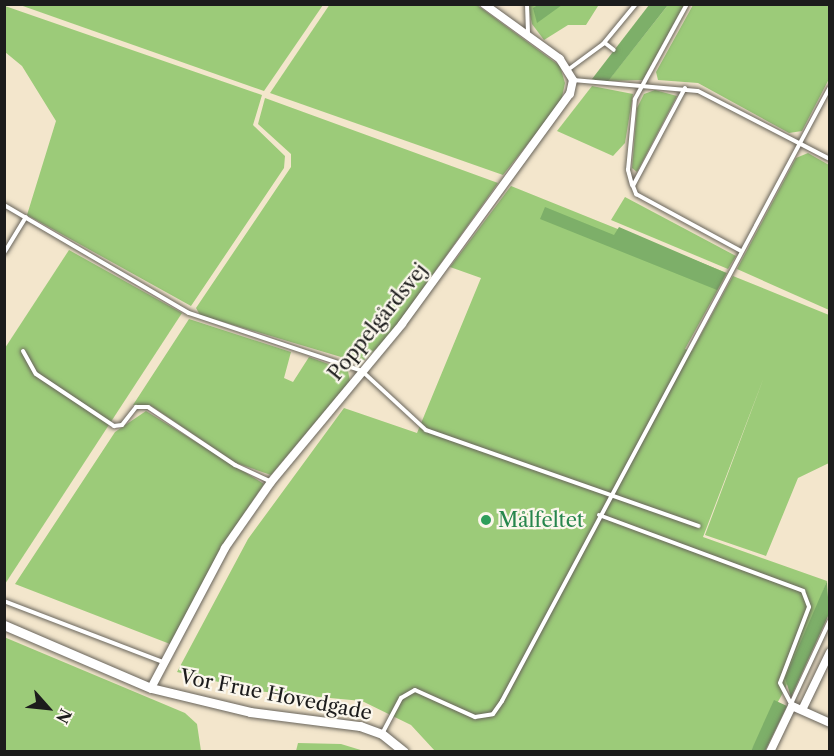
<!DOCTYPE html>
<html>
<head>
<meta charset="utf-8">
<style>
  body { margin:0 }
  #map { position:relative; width:834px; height:756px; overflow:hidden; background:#f3e6cc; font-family:"Libre Caslon Text",serif }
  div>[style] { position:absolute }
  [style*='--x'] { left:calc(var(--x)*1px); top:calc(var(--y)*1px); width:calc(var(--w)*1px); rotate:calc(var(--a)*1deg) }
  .green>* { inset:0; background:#9ccb79 }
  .forest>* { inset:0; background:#7daf69 }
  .roads { filter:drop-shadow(0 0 2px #67635a) drop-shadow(0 0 2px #67635a) }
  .service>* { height:4px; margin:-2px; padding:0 2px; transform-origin:2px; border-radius:2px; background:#fff }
  .minor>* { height:8px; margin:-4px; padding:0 4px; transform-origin:4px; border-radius:4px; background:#fff }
  .tertiary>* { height:9px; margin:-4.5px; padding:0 4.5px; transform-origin:4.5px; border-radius:4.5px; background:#fff }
  .dots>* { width:16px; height:16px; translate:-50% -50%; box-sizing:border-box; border:3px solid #fbf7ec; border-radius:50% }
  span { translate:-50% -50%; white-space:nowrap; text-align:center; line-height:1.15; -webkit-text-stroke:4.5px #fbf7ec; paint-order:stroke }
  .street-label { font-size:20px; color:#1c1c1c }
  .leisure-label { font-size:20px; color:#27864d }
  .left { translate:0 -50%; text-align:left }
  .frame { position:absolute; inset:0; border:6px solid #1c1c1c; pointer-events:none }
  .north { position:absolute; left:18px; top:678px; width:60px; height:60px; -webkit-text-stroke:4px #fbf7ec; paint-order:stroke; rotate:117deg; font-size:16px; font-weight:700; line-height:24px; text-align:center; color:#1c1c1c }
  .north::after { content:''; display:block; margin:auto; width:21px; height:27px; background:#1c1c1c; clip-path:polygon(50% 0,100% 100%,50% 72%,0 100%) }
</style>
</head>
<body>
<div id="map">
  <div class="green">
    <i style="clip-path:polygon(330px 4px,477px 5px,560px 66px,565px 83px,561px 102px,503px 175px,270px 93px)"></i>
    <i style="clip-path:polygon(20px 5px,323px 5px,264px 91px)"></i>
    <i style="clip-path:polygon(528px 5px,612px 5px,598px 6px,586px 25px,568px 25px,544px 40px,532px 24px)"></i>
    <i style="clip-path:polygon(668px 5px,684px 5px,643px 80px,608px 81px)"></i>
    <i style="clip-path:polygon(693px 5px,829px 5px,829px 79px,802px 131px,789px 133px,698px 83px,658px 80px,656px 72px)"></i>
    <i style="clip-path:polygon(5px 6px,262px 95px,253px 125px,285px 156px,284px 168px,191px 306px,27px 215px,56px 121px,22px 66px,5px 52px)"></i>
    <i style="clip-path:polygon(592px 86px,633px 94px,625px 143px,613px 156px,557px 131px)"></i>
    <i style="clip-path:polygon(655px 90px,677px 96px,637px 172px,632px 168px,637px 108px,644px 94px)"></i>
    <i style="clip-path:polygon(265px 98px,498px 183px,388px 337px,361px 363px,200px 315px,196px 308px,291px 167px,291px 154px,258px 124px)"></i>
    <i style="clip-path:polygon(808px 153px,829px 165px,829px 310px,737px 269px,796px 158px)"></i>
    <i style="clip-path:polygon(511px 186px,727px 273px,685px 349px,692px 351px,733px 276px,829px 315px,829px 463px,798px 478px,766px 556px,705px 535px,764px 377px,703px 537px,827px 581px,785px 689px,751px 751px,435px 751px,411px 725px,362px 701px,256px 691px,177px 672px,248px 539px,344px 408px,417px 433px,481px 278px,450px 267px)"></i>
    <i style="clip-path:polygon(625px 197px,736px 256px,728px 269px,611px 220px)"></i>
    <i style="clip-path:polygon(69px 250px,182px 313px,5px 584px,5px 348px)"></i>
    <i style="clip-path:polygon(189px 319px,291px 352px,284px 378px,293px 382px,309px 357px,348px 371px,350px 381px,271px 475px,236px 463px,150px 405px,133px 405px)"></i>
    <i style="clip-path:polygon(146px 411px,264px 484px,222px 546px,170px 644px,15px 584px,115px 432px)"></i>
    <i style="clip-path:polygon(4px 637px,185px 713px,197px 724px,201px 751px,5px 751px)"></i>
    <i style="clip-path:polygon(298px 743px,341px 744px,364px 751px,296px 751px)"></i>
  </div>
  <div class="forest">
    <i style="clip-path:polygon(538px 5px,538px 4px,562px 5px,537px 23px,533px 8px)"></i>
    <i style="clip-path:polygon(649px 5px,668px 5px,606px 84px,592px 79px)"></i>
    <i style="clip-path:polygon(545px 207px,614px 235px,619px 227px,726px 273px,717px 290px,540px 219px)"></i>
    <i style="clip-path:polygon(827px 581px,829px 614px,791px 697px,785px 678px)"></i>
    <i style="clip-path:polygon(774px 700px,787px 706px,765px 751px,751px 751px)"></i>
  </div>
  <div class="roads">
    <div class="service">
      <i style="--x:527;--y:4;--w:32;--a:88"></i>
      <i style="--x:605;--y:43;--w:11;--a:38"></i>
      <i style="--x:569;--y:69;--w:42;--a:-36.3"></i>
      <i style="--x:603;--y:44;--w:52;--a:-50.5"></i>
      <i style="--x:573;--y:80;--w:125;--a:5"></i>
      <i style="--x:698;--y:91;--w:148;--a:27.3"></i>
      <i style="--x:685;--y:88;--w:111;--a:118"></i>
      <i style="--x:633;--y:186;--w:9;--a:69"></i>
      <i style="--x:636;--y:194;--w:119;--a:28.5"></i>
      <i style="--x:632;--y:185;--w:16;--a:-105"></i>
      <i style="--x:628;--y:170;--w:71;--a:-84.4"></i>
      <i style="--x:635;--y:99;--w:108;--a:-61.3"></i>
      <i style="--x:4;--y:205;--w:214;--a:30.3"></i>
      <i style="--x:189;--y:313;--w:182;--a:18.5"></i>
      <i style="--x:362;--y:371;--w:87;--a:42.7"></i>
      <i style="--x:426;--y:430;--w:289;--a:19.4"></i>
      <i style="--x:4;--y:253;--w:42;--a:-58.6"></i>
      <i style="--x:23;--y:351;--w:26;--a:61"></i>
      <i style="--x:36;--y:374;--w:94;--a:33.7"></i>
      <i style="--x:114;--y:426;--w:8;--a:-7"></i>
      <i style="--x:122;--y:425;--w:23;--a:-52"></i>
      <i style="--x:136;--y:407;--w:12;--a:0"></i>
      <i style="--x:148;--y:407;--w:105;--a:33.7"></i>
      <i style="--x:235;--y:465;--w:40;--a:25"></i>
      <i style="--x:599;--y:515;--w:218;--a:20.4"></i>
      <i style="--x:803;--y:591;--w:17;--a:69"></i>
      <i style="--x:809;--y:607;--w:81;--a:110.9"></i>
      <i style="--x:780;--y:683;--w:26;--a:62"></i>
      <i style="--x:4;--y:601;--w:170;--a:21"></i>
      <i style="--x:791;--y:704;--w:93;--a:-65.1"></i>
      <i style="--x:382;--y:734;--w:41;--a:-62.2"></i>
      <i style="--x:401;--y:698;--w:16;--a:-30"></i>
      <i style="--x:415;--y:690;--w:66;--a:24.2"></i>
      <i style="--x:475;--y:717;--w:18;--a:-9"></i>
      <i style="--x:493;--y:714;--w:16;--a:-55"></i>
      <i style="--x:502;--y:701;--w:696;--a:-61.89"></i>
    </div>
    <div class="minor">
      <i style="--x:151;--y:688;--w:158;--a:-62.1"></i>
      <i style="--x:225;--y:548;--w:80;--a:-55.1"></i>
      <i style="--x:271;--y:482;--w:205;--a:-50.3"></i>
      <i style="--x:402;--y:324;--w:285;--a:-53.9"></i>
      <i style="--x:570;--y:94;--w:14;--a:-78"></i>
      <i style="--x:573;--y:80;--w:25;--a:-122"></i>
      <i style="--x:560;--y:59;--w:94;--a:-144.1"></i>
      <i style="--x:802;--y:710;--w:64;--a:-64.2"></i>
      <i style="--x:770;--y:752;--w:51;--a:-64.4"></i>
      <i style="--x:792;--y:706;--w:42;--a:24.1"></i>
    </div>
    <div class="tertiary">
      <i style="--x:4;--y:625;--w:160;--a:23.2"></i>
      <i style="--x:151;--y:688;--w:102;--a:13.6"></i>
      <i style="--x:250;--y:712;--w:111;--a:7.3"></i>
      <i style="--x:360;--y:726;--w:23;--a:20"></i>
      <i style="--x:382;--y:734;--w:28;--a:39"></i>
    </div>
  </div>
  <div class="dots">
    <i style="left:486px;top:520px;background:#2e9e5b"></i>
  </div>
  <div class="street-label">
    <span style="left:378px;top:322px;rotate:-51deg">Poppelgårdsvej</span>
    <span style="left:276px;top:695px;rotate:11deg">Vor Frue Hovedgade</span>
  </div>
  <div class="leisure-label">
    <span class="left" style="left:498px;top:520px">Målfeltet</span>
  </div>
  <div class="frame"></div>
  <div class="north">N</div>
</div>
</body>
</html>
